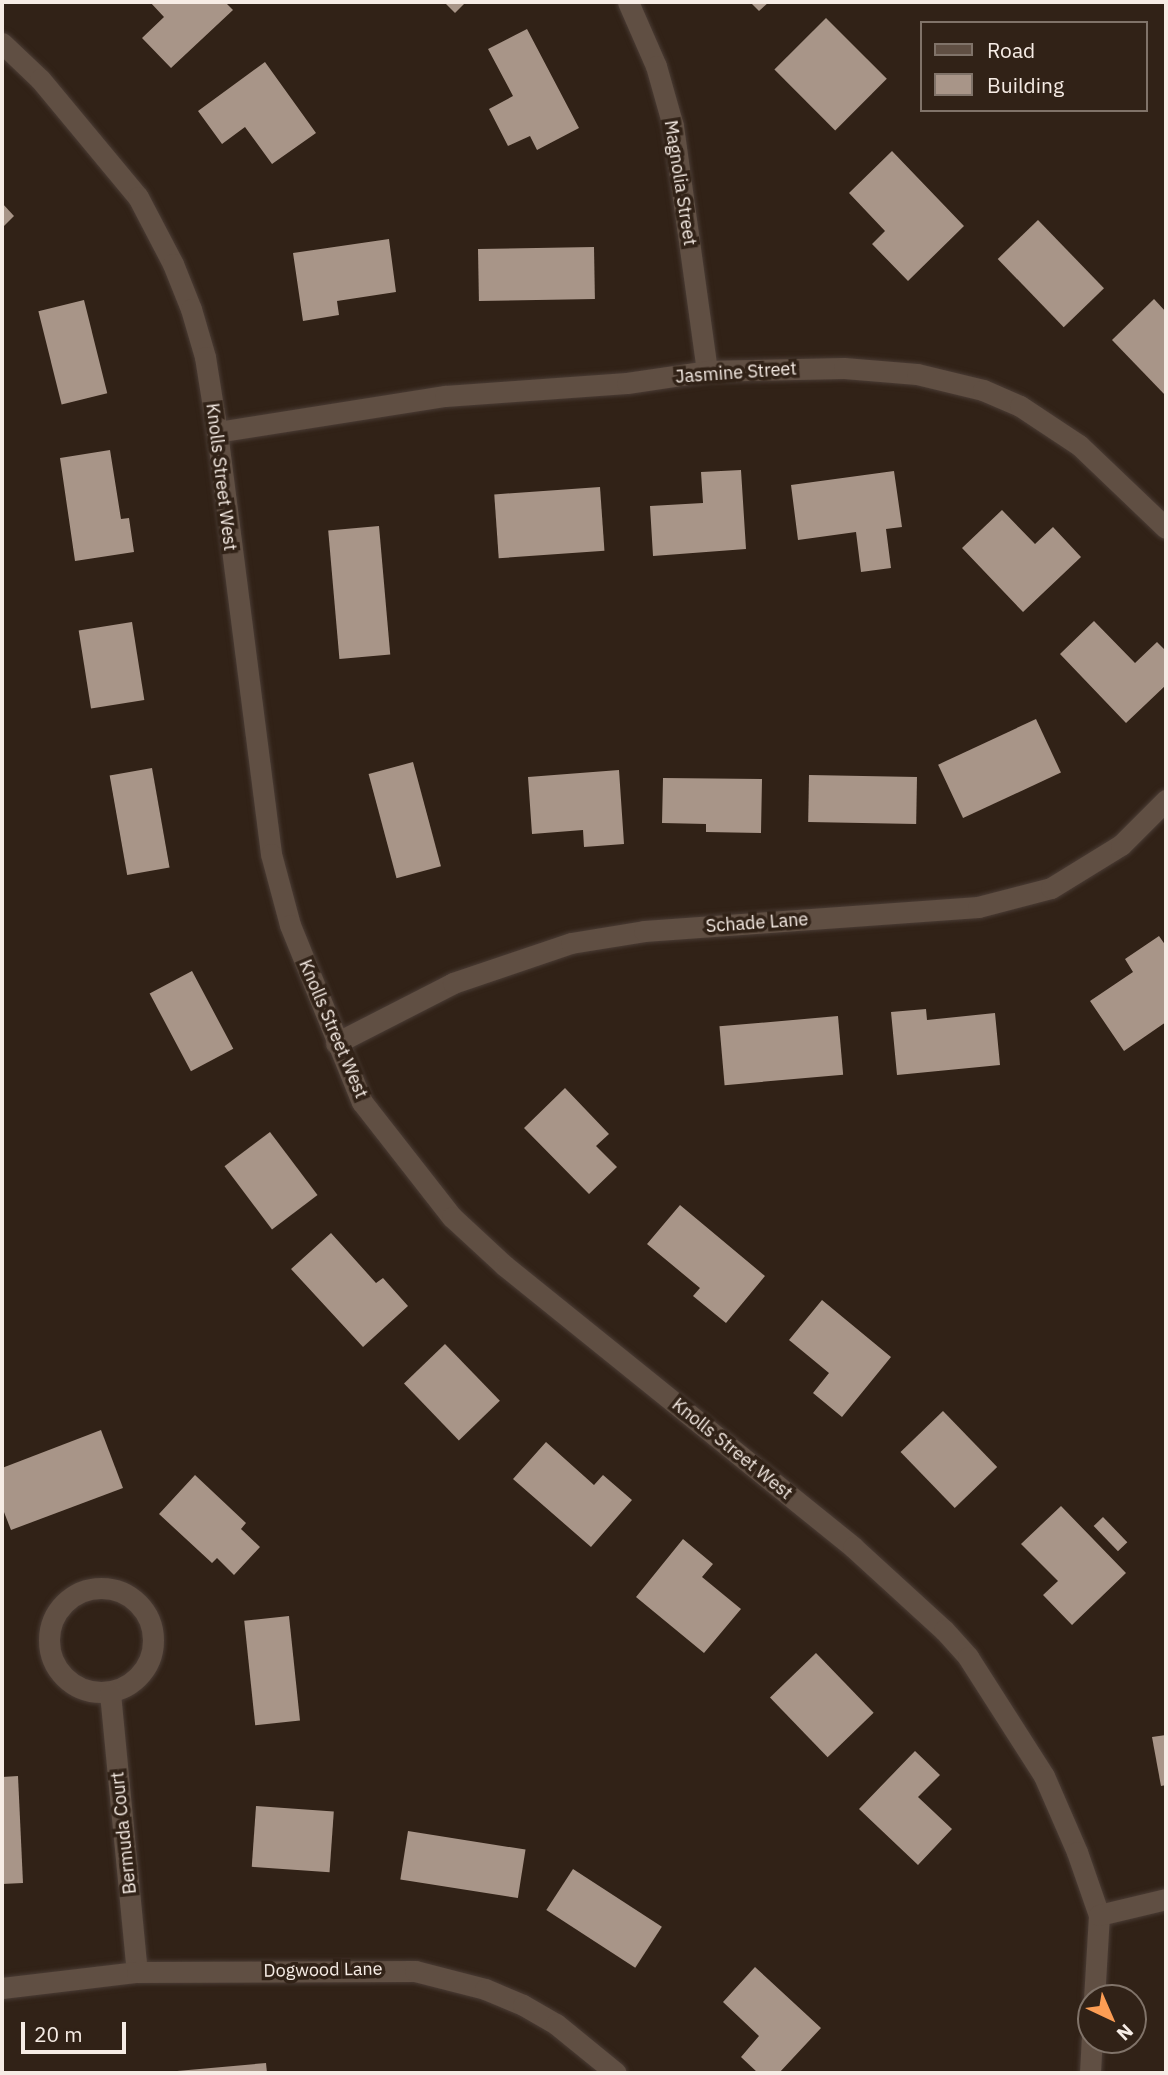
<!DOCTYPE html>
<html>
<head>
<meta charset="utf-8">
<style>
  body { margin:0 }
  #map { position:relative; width:1168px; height:2075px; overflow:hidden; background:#312217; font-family:"IBM Plex Sans",sans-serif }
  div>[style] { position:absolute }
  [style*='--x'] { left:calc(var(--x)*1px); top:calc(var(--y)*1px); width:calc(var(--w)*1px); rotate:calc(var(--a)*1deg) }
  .building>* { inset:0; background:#a89588; transform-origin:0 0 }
  .roads { filter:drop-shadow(0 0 2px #4a3c35) drop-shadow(0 0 2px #4a3c35) }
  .minor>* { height:21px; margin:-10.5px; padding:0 10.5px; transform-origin:10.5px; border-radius:10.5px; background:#604f43 }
  .minor>.ring { margin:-10.5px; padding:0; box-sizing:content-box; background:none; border:21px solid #604f43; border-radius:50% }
  span { translate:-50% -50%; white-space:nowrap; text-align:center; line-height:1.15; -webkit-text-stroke:7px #312217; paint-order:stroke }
  .street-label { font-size:18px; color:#f6ece5 }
  .frame { position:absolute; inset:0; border:4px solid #f6ece5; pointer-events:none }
  .legend { position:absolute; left:920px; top:21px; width:228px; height:91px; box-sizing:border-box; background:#312217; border:2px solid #807369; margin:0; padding:9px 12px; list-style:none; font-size:21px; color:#f6ece5 }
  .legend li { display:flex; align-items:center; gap:14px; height:35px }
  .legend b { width:35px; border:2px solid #807369 }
  .north { position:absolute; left:1077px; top:1984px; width:70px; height:70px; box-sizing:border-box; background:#312217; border:2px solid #807369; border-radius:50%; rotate:136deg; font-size:19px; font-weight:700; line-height:28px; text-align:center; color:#f6ece5 }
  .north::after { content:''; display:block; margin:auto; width:24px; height:32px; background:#fc9d54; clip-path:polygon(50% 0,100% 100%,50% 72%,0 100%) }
  .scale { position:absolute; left:21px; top:2022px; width:105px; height:32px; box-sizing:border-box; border:4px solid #f6ece5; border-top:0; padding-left:9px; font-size:21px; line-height:24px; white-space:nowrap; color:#f6ece5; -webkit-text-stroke:5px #312217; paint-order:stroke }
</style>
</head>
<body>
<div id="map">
  <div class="building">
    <i style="clip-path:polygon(150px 2px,225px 2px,233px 10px,171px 68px,142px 38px,164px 17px)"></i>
    <i style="clip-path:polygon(444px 2px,466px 2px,455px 13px)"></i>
    <i style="clip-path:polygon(750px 2px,769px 2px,759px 11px)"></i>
    <i style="left:826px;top:18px;width:86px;height:73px;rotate:45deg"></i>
    <i style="clip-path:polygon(527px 29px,579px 128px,537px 150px,530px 136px,508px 146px,489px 109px,513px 96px,488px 49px)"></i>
    <i style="clip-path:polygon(265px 62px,316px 133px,272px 164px,245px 127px,222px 144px,198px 111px)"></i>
    <i style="clip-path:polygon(892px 151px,964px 226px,908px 281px,872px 244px,885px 231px,849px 193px)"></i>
    <i style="clip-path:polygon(2px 203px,14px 216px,2px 228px)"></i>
    <i style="left:1038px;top:220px;width:95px;height:56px;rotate:46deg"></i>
    <i style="clip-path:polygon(389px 239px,396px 292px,337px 301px,339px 315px,303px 321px,293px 253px)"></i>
    <i style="left:594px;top:247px;width:52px;height:116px;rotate:89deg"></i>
    <i style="clip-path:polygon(1154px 299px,1166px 312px,1166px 396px,1112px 340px)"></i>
    <i style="left:84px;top:300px;width:96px;height:47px;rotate:76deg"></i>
    <i style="clip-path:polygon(110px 450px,121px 519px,129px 518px,134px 552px,75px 561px,60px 458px)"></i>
    <i style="clip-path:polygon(741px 470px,746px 549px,653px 556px,650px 506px,703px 503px,701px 472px)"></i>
    <i style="clip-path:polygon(894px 471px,902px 527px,886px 529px,891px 568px,861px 572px,856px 532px,798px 540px,791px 485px)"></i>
    <i style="left:600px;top:487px;width:64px;height:106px;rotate:86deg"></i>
    <i style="clip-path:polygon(1002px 510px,1035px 544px,1053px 527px,1081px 557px,1023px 612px,962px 548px)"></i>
    <i style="left:379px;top:526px;width:129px;height:51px;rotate:85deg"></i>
    <i style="clip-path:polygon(1094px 621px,1135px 663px,1157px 642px,1166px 651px,1166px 685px,1126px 723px,1060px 654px)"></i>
    <i style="left:132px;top:622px;width:79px;height:54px;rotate:81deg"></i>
    <i style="left:1036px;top:719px;width:59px;height:108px;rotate:65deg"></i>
    <i style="left:413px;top:762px;width:108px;height:46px;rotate:75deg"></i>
    <i style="left:152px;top:768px;width:101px;height:43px;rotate:80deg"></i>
    <i style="clip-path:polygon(619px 770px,624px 844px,584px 847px,583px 830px,532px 834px,528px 777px)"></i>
    <i style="left:809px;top:775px;width:108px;height:47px;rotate:1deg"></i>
    <i style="clip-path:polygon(663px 778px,762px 779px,761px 833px,706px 832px,706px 824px,662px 823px)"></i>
    <i style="clip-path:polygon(1159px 936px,1166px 946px,1166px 1022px,1124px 1051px,1090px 1001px,1133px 972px,1125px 959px)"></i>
    <i style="left:192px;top:971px;width:88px;height:48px;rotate:62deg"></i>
    <i style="clip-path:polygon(926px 1009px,927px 1020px,995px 1013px,1000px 1065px,897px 1075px,891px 1012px)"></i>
    <i style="left:838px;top:1016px;width:59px;height:119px;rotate:85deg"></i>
    <i style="clip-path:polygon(565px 1088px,609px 1134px,596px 1146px,617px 1167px,589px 1194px,524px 1128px)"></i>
    <i style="left:270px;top:1132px;width:79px;height:57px;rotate:53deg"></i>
    <i style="clip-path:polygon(680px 1205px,765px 1276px,726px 1323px,693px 1296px,700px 1288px,647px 1244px)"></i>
    <i style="clip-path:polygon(331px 1233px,376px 1283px,383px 1278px,408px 1306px,363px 1347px,291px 1269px)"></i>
    <i style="clip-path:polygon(822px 1300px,891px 1357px,842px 1417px,813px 1393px,829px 1373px,789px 1340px)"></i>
    <i style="left:445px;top:1344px;width:79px;height:57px;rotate:46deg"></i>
    <i style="left:943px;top:1411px;width:78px;height:59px;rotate:46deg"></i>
    <i style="clip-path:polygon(101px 1430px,123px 1488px,11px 1530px,2px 1507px,2px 1468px)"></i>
    <i style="clip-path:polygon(546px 1442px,594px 1485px,603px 1475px,632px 1500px,591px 1547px,513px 1479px)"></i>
    <i style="clip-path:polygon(195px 1475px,246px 1523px,241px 1529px,260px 1547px,234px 1575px,217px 1558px,212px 1563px,159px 1514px)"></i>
    <i style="clip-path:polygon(1061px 1506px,1126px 1573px,1072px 1625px,1043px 1595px,1058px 1581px,1021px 1544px)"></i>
    <i style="left:1103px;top:1517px;width:35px;height:13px;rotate:46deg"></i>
    <i style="clip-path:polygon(683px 1539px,713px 1564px,702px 1577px,741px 1609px,704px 1653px,636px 1597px)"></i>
    <i style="left:289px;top:1616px;width:105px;height:45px;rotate:84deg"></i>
    <i style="left:816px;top:1653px;width:83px;height:64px;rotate:46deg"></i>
    <i style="clip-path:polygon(1166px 1735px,1166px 1785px,1161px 1786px,1152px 1737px)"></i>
    <i style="clip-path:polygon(915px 1751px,940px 1775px,918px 1797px,952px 1829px,918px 1865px,859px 1809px)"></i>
    <i style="clip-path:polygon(18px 1776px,23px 1883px,2px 1884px,2px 1777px)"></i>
    <i style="left:256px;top:1806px;width:78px;height:61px;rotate:4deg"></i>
    <i style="left:408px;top:1831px;width:119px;height:49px;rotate:9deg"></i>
    <i style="left:573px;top:1869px;width:106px;height:49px;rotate:33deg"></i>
    <i style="clip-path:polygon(755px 1967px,821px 2028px,779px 2073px,758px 2073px,741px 2057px,759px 2036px,723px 2002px)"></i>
    <i style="clip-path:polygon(266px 2063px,267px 2073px,177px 2073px,177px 2071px)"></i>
  </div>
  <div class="roads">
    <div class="minor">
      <i style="--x:628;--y:2;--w:70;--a:66.4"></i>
      <i style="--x:656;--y:66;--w:62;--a:74.2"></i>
      <i style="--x:673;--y:126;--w:247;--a:82.1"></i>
      <i style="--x:2;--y:43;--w:52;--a:43.5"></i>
      <i style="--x:40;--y:79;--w:153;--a:50.3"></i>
      <i style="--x:138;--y:197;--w:76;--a:62.4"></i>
      <i style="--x:173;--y:264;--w:48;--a:68.2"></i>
      <i style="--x:191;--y:309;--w:50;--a:73.7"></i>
      <i style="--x:205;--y:357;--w:76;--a:80.9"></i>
      <i style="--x:217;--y:432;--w:425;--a:82.7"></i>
      <i style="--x:271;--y:854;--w:73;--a:75"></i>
      <i style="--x:290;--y:925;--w:191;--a:67.9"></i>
      <i style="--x:362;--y:1102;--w:146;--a:52"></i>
      <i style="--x:452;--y:1217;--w:72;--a:42.8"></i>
      <i style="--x:505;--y:1266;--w:447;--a:38.9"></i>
      <i style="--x:853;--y:1547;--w:123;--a:42.4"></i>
      <i style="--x:944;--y:1630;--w:36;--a:48"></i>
      <i style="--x:968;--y:1657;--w:141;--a:57.4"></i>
      <i style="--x:1044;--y:1776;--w:83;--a:66.5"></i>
      <i style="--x:1077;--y:1852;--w:67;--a:70.8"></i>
      <i style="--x:1099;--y:1915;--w:83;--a:93.4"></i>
      <i style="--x:217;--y:432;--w:231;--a:-9"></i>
      <i style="--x:445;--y:396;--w:182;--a:-4.1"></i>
      <i style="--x:627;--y:383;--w:81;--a:-8.5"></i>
      <i style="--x:707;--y:371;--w:137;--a:-1.3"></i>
      <i style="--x:844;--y:368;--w:73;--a:4.7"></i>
      <i style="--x:917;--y:374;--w:68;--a:13.6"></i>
      <i style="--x:983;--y:390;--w:40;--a:23.4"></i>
      <i style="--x:1020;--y:406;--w:71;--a:33.5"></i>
      <i style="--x:1079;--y:445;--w:120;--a:43.7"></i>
      <i style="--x:336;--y:1043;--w:131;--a:-27.1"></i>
      <i style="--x:453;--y:983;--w:125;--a:-18.7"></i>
      <i style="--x:571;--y:943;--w:74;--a:-9.3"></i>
      <i style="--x:644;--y:931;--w:335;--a:-4.1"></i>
      <i style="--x:978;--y:907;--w:75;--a:-14.6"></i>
      <i style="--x:1051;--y:888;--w:82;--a:-31.6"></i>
      <i style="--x:1121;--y:845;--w:64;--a:-45"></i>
      <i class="ring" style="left:49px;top:1588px;width:83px;height:83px"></i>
      <i style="--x:110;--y:1693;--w:280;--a:84.5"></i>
      <i style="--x:1099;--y:1915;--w:69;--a:-13.4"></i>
      <i style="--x:2;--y:1988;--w:136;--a:-6.8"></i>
      <i style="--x:137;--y:1972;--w:278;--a:-0.2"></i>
      <i style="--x:415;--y:1971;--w:72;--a:14.4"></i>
      <i style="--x:485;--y:1989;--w:41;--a:22.8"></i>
      <i style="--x:523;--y:2005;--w:38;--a:30"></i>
      <i style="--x:556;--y:2024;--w:77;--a:39.2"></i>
      <i style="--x:1090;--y:2073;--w:33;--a:-87"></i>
    </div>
  </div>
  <div class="street-label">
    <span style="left:680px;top:183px;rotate:81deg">Magnolia Street</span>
    <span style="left:736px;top:373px;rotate:-4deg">Jasmine Street</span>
    <span style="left:221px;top:477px;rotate:83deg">Knolls Street West</span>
    <span style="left:757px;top:923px;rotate:-4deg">Schade Lane</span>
    <span style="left:333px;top:1029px;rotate:67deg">Knolls Street West</span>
    <span style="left:732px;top:1449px;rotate:39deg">Knolls Street West</span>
    <span style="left:124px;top:1833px;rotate:-96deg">Bermuda Court</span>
    <span style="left:323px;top:1970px;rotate:-1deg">Dogwood Lane</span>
  </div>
  <div class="frame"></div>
  <ul class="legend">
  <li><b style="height:9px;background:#604f43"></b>Road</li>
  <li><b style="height:19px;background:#a89588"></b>Building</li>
  </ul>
  <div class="north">N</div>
  <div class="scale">20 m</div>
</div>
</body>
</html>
